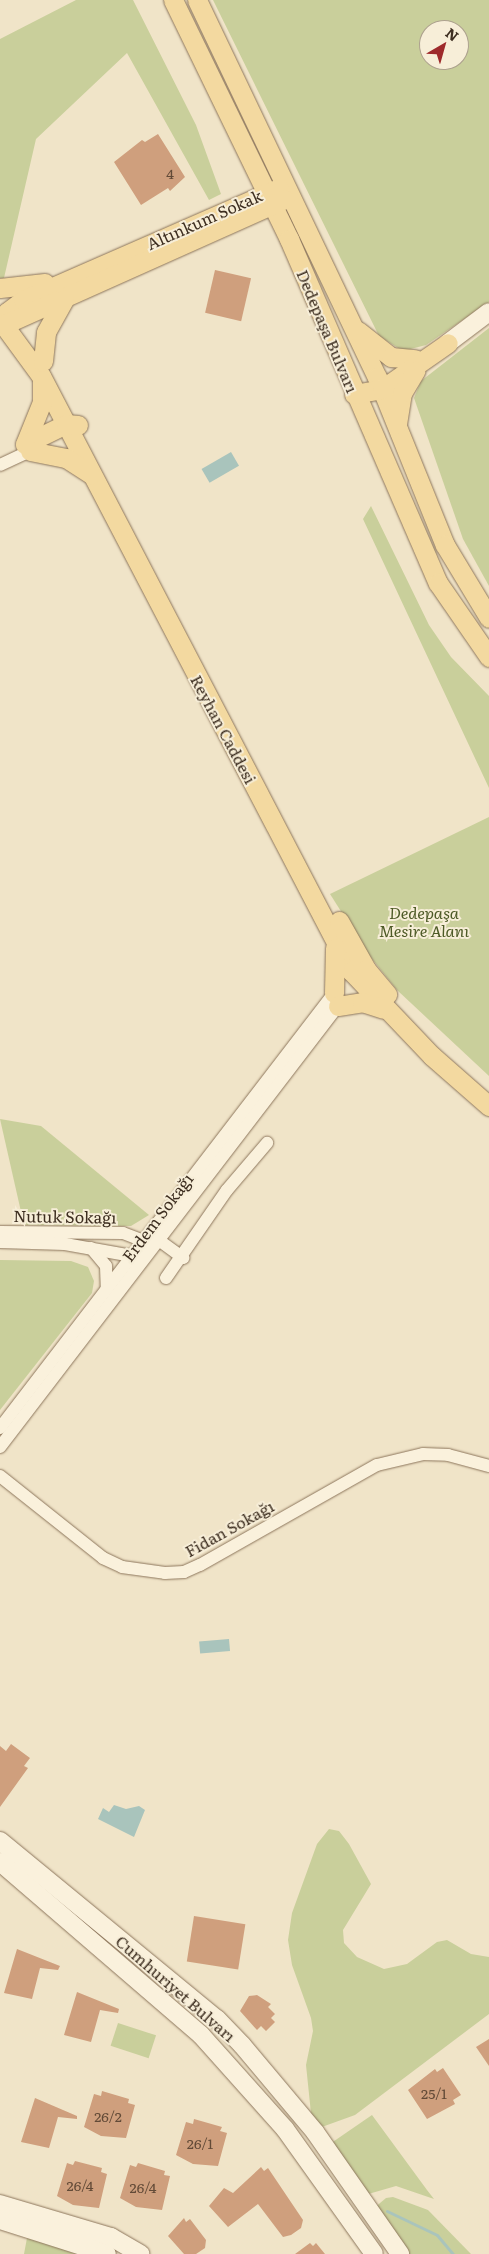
<!DOCTYPE html>
<html>
<head>
<meta charset="utf-8">
<style>
  body { margin:0 }
  #map { position:relative; width:489px; height:2254px; overflow:hidden; background:#f0e4c8; font-family:Literata,serif }
  div>[style] { position:absolute }
  [style*='--x'] { left:calc(var(--x)*1px); top:calc(var(--y)*1px); width:calc(var(--w)*1px); rotate:calc(var(--a)*1deg) }
  .green>* { inset:0; background:#c9cf9b; transform-origin:0 0 }
  .water>* { inset:0; background:#a9c4bc; transform-origin:0 0 }
  .stream>* { height:3px; margin:-1.5px; padding:0 1.5px; transform-origin:1.5px; border-radius:1.5px; background:#a9c4bc }
  .building>* { inset:0; background:#cf9f7d; transform-origin:0 0 }
  .roads { filter:drop-shadow(0 0 1px #8d765c) drop-shadow(0 0 1px #8d765c) }
  .street>* { height:12px; margin:-6px; padding:0 6px; transform-origin:6px; border-radius:6px; background:#faf1dc }
  .secondary>* { height:18px; margin:-9px; padding:0 9px; transform-origin:9px; border-radius:9px; background:#faf1dc }
  .primary>* { height:19px; margin:-9.5px; padding:0 9.5px; transform-origin:9.5px; border-radius:9.5px; background:#f3d9a0 }
  span { translate:-50% -50%; white-space:nowrap; text-align:center; line-height:1.15; -webkit-text-stroke:4px #f7eed8; paint-order:stroke }
  .number-label { font-size:14px; color:#624a37 }
  .number-label span { -webkit-text-stroke-width:0 }
  .street-label { font-size:16px; color:#3d2e20 }
  .park-label { font-size:16px; color:#4d5a26; font-style:italic }
  .north { position:absolute; left:419px; top:20px; width:50px; height:50px; box-sizing:border-box; background:#f7eed8; border:1px solid #ada18e; border-radius:50%; rotate:38deg; font-size:14px; font-weight:700; line-height:20px; text-align:center; color:#3d2e20 }
  .north::after { content:''; display:block; margin:auto; width:18px; height:22px; background:#9e2a2b; clip-path:polygon(50% 0,100% 100%,50% 72%,0 100%) }
</style>
</head>
<body>
<div id="map">
  <div class="green">
    <i style="clip-path:polygon(76px 0,133px 0,196px 125px,221px 194px,209px 200px,127px 53px,36px 139px,4px 278px,0 278px,0 39px)"></i>
    <i style="clip-path:polygon(evenodd,213px 0,489px 0,489px 302px,426px 345px,403px 351px,379px 336px,213px 0,429px 30px,459px 30px,459px 60px,429px 60px,429px 30px)"></i>
    <i style="clip-path:polygon(489px 328px,489px 586px,463px 539px,414px 398px,421px 381px)"></i>
    <i style="clip-path:polygon(371px 506px,429px 625px,451px 657px,489px 696px,489px 788px,363px 519px)"></i>
    <i style="clip-path:polygon(489px 817px,489px 1076px,397px 990px,368px 954px,330px 894px)"></i>
    <i style="clip-path:polygon(0 1119px,41px 1126px,149px 1215px,131px 1226px,24px 1225px)"></i>
    <i style="clip-path:polygon(0 1260px,71px 1261px,88px 1267px,94px 1281px,92px 1293px,0 1410px)"></i>
    <i style="clip-path:polygon(329px 1829px,339px 1831px,349px 1844px,371px 1884px,343px 1930px,344px 1943px,357px 1957px,384px 1969px,407px 1964px,437px 1942px,447px 1940px,471px 1954px,489px 1957px,489px 2014px,355px 2115px,319px 2128px,312px 2123px,306px 2065px,313px 2031px,311px 2018px,292px 1965px,288px 1940px,292px 1913px,317px 1844px)"></i>
    <i style="left:118px;top:2023px;width:40px;height:24px;rotate:18deg"></i>
    <i style="clip-path:polygon(372px 2115px,427px 2190px,434px 2199px,396px 2186px,358px 2197px,324px 2148px)"></i>
    <i style="clip-path:polygon(393px 2197px,428px 2210px,471px 2254px,404px 2254px,373px 2209px,386px 2198px)"></i>
    <i style="clip-path:polygon(27px 2238px,83px 2254px,24px 2254px)"></i>
  </div>
  <div class="water">
    <i style="left:231px;top:452px;width:16px;height:34px;rotate:60deg"></i>
    <i style="left:229px;top:1639px;width:12px;height:30px;rotate:85deg"></i>
    <i style="clip-path:polygon(114px 1805px,126px 1809px,139px 1806px,145px 1810px,134px 1837px,98px 1819px,103px 1808px,109px 1812px)"></i>
  </div>
  <div class="stream">
    <i style="--x:387;--y:2211;--w:55;--a:25.6"></i>
    <i style="--x:437;--y:2235;--w:25;--a:50"></i>
  </div>
  <div class="building">
    <i style="clip-path:polygon(158px 134px,185px 177px,170px 191px,168px 188px,141px 205px,114px 162px,142px 140px,145px 142px)"></i>
    <i style="left:215px;top:270px;width:37px;height:44px;rotate:13deg"></i>
    <i style="clip-path:polygon(11px 1744px,30px 1758px,24px 1766px,28px 1768px,0 1807px,0 1746px,6px 1751px)"></i>
    <i style="left:194px;top:1916px;width:52px;height:46px;rotate:9deg"></i>
    <i style="clip-path:polygon(17px 1949px,60px 1966px,58px 1970px,40px 1968px,32px 1999px,4px 1993px)"></i>
    <i style="clip-path:polygon(77px 1992px,119px 2009px,118px 2013px,100px 2010px,91px 2042px,64px 2035px)"></i>
    <i style="clip-path:polygon(257px 1995px,271px 2004px,268px 2007px,275px 2014px,271px 2018px,275px 2022px,266px 2031px,261px 2026px,257px 2030px,240px 2011px,249px 1996px)"></i>
    <i style="clip-path:polygon(489px 2039px,489px 2066px,476px 2047px)"></i>
    <i style="clip-path:polygon(443px 2068px,461px 2095px,453px 2100px,455px 2104px,427px 2119px,408px 2090px,435px 2069px,437px 2072px)"></i>
    <i style="clip-path:polygon(102px 2091px,129px 2099px,128px 2103px,135px 2105px,126px 2138px,101px 2136px,84px 2127px,94px 2094px,101px 2096px)"></i>
    <i style="clip-path:polygon(35px 2098px,77px 2116px,77px 2119px,58px 2117px,49px 2148px,21px 2142px)"></i>
    <i style="clip-path:polygon(194px 2119px,222px 2127px,220px 2131px,227px 2133px,218px 2166px,193px 2164px,176px 2155px,186px 2122px,193px 2124px)"></i>
    <i style="clip-path:polygon(75px 2161px,102px 2168px,101px 2172px,107px 2174px,99px 2208px,73px 2205px,57px 2196px,67px 2163px,73px 2165px)"></i>
    <i style="clip-path:polygon(138px 2163px,165px 2171px,164px 2175px,170px 2176px,162px 2210px,136px 2207px,120px 2198px,130px 2165px,136px 2167px)"></i>
    <i style="clip-path:polygon(261px 2167px,264px 2171px,268px 2168px,303px 2220px,301px 2228px,291px 2235px,283px 2237px,258px 2204px,228px 2227px,209px 2206px,224px 2188px,233px 2193px)"></i>
    <i style="clip-path:polygon(184px 2218px,186px 2222px,190px 2219px,206px 2240px,205px 2248px,196px 2254px,184px 2254px,168px 2236px)"></i>
    <i style="clip-path:polygon(310px 2243px,313px 2246px,316px 2243px,325px 2254px,295px 2254px)"></i>
  </div>
  <div class="roads">
    <div class="street">
      <i style="--x:0;--y:465;--w:33;--a:-25"></i>
      <i style="--x:0;--y:1232;--w:123;--a:0.5"></i>
      <i style="--x:123;--y:1233;--w:22;--a:21"></i>
      <i style="--x:144;--y:1241;--w:7;--a:63"></i>
      <i style="--x:160;--y:1241;--w:29;--a:36"></i>
      <i style="--x:0;--y:1242;--w:65;--a:1.8"></i>
      <i style="--x:65;--y:1244;--w:74;--a:10.1"></i>
      <i style="--x:91;--y:1248;--w:23;--a:50"></i>
      <i style="--x:106;--y:1266;--w:23;--a:88"></i>
      <i style="--x:166;--y:1278;--w:107;--a:-55.3"></i>
      <i style="--x:227;--y:1190;--w:62;--a:-49.6"></i>
      <i style="--x:0;--y:1428;--w:548;--a:-52.48"></i>
      <i style="--x:0;--y:1447;--w:556;--a:-52.53"></i>
      <i style="--x:0;--y:1476;--w:132;--a:38.5"></i>
      <i style="--x:103;--y:1558;--w:21;--a:25"></i>
      <i style="--x:122;--y:1567;--w:43;--a:7.9"></i>
      <i style="--x:165;--y:1573;--w:19;--a:-3"></i>
      <i style="--x:184;--y:1572;--w:17;--a:-24"></i>
      <i style="--x:200;--y:1565;--w:203;--a:-29.5"></i>
      <i style="--x:377;--y:1465;--w:47;--a:-13.4"></i>
      <i style="--x:423;--y:1454;--w:25;--a:2"></i>
      <i style="--x:448;--y:1455;--w:42;--a:15"></i>
    </div>
    <div class="secondary">
      <i style="--x:448;--y:343;--w:51;--a:-37.1"></i>
      <i style="--x:0;--y:1841;--w:281;--a:39.4"></i>
      <i style="--x:217;--y:2019;--w:36;--a:46"></i>
      <i style="--x:242;--y:2045;--w:114;--a:50"></i>
      <i style="--x:315;--y:2132;--w:149;--a:55.1"></i>
      <i style="--x:0;--y:1862;--w:265;--a:40.7"></i>
      <i style="--x:201;--y:2035;--w:126;--a:48.2"></i>
      <i style="--x:285;--y:2129;--w:153;--a:54.5"></i>
      <i style="--x:0;--y:2204;--w:116;--a:16.6"></i>
      <i style="--x:111;--y:2237;--w:34;--a:30"></i>
      <i style="--x:0;--y:2220;--w:112;--a:17.6"></i>
    </div>
    <div class="primary">
      <i style="--x:173;--y:0;--w:266;--a:64.1"></i>
      <i style="--x:289;--y:239;--w:375;--a:66.6"></i>
      <i style="--x:438;--y:583;--w:90;--a:55.4"></i>
      <i style="--x:197;--y:0;--w:418;--a:64.5"></i>
      <i style="--x:377;--y:377;--w:181;--a:68"></i>
      <i style="--x:445;--y:545;--w:85;--a:58.9"></i>
      <i style="--x:0;--y:288;--w:45;--a:-6.3"></i>
      <i style="--x:0;--y:320;--w:69;--a:53.8"></i>
      <i style="--x:41;--y:376;--w:671;--a:62.48"></i>
      <i style="--x:351;--y:971;--w:117;--a:46.4"></i>
      <i style="--x:432;--y:1056;--w:76;--a:41.3"></i>
      <i style="--x:5;--y:324;--w:12;--a:-81"></i>
      <i style="--x:7;--y:312;--w:20;--a:-37"></i>
      <i style="--x:23;--y:300;--w:279;--a:-23.6"></i>
      <i style="--x:5;--y:324;--w:306;--a:-24.1"></i>
      <i style="--x:358;--y:331;--w:42;--a:38.2"></i>
      <i style="--x:391;--y:357;--w:24;--a:5"></i>
      <i style="--x:43;--y:361;--w:29;--a:-84"></i>
      <i style="--x:46;--y:332;--w:37;--a:-61"></i>
      <i style="--x:354;--y:394;--w:28;--a:-10"></i>
      <i style="--x:382;--y:389;--w:80;--a:-34.9"></i>
      <i style="--x:397;--y:424;--w:31;--a:-81"></i>
      <i style="--x:402;--y:393;--w:26;--a:-59"></i>
      <i style="--x:25;--y:444;--w:45;--a:-68"></i>
      <i style="--x:42;--y:402;--w:22;--a:-90"></i>
      <i style="--x:25;--y:444;--w:46;--a:-26"></i>
      <i style="--x:66;--y:424;--w:12;--a:5"></i>
      <i style="--x:30;--y:451;--w:37;--a:11"></i>
      <i style="--x:66;--y:458;--w:30;--a:33"></i>
      <i style="--x:339;--y:921;--w:55;--a:60.6"></i>
      <i style="--x:366;--y:969;--w:33;--a:50"></i>
      <i style="--x:334;--y:993;--w:45;--a:-88.7"></i>
      <i style="--x:338;--y:1006;--w:24;--a:-9"></i>
      <i style="--x:362;--y:1002;--w:22;--a:18"></i>
    </div>
  </div>
  <div class="number-label">
    <span style="left:170px;top:173px">4</span>
    <span style="left:434px;top:2093px">25/1</span>
    <span style="left:108px;top:2116px">26/2</span>
    <span style="left:200px;top:2143px">26/1</span>
    <span style="left:80px;top:2185px">26/4</span>
    <span style="left:143px;top:2187px">26/4</span>
  </div>
  <div class="street-label">
    <span style="left:204px;top:219px;rotate:-24deg">Altınkum Sokak</span>
    <span style="left:328px;top:331px;rotate:67deg">Dedepaşa Bulvarı</span>
    <span style="left:224px;top:729px;rotate:62deg">Reyhan Caddesi</span>
    <span style="left:65px;top:1216px;rotate:1deg">Nutuk Sokağı</span>
    <span style="left:157px;top:1217px;rotate:-53deg">Erdem Sokağı</span>
    <span style="left:229px;top:1528px;rotate:-29deg">Fidan Sokağı</span>
    <span style="left:176px;top:1988px;rotate:41deg">Cumhuriyet Bulvarı</span>
  </div>
  <div class="park-label">
    <span style="left:424px;top:921px">Dedepaşa<br>Mesire Alanı</span>
  </div>
  <div class="north">N</div>
</div>
</body>
</html>
